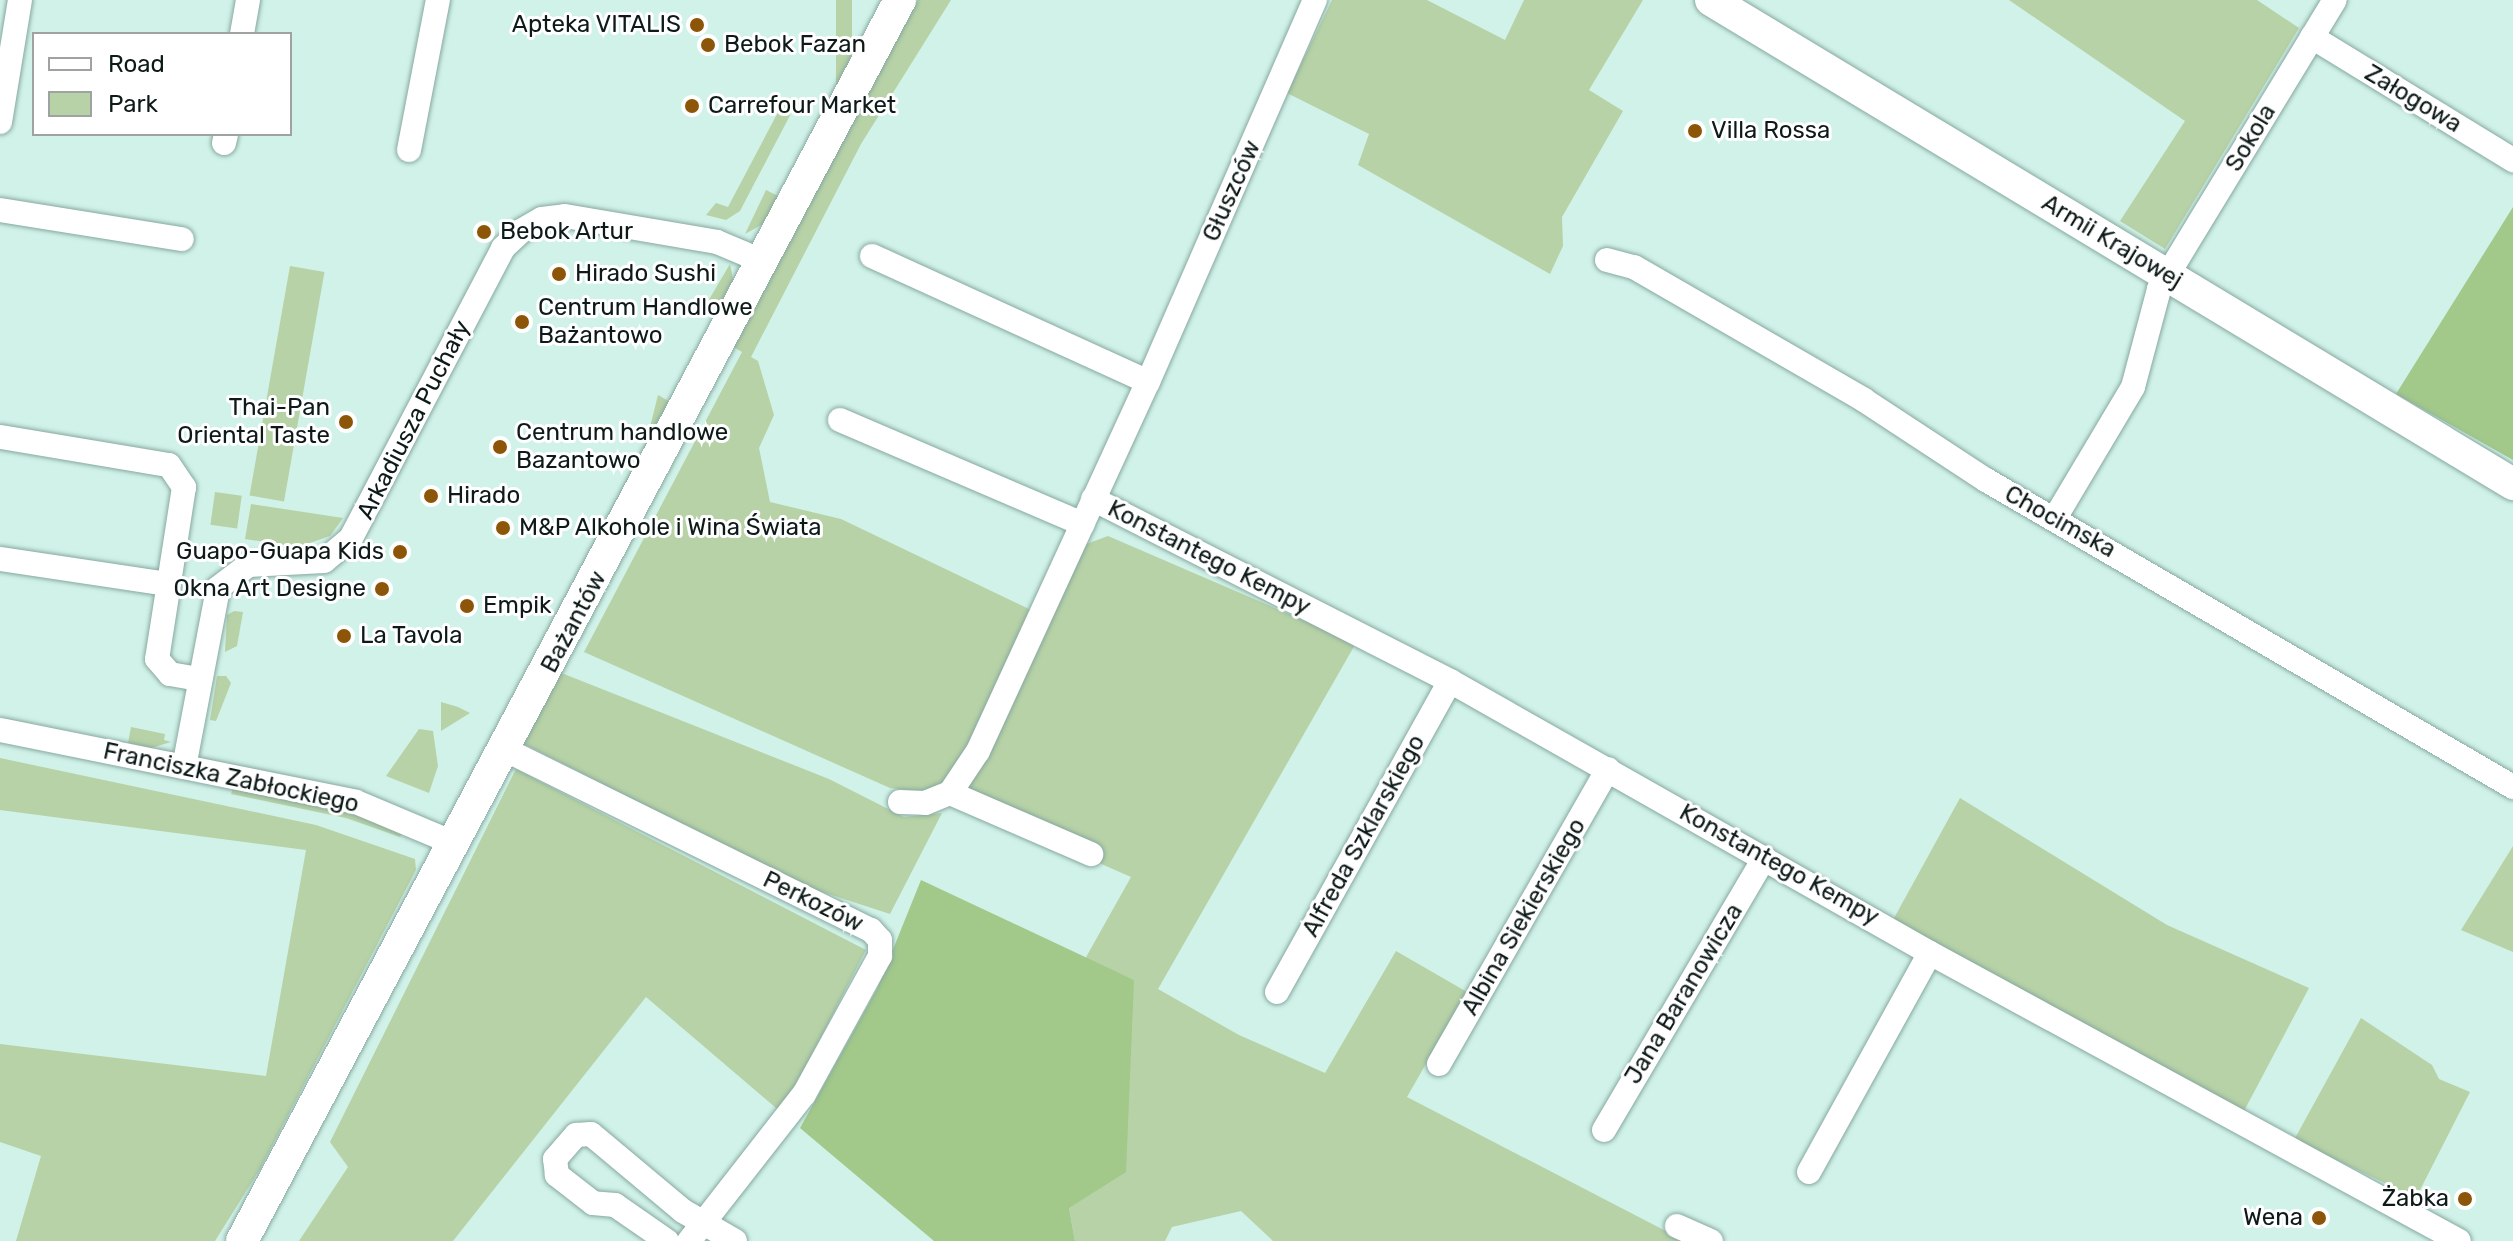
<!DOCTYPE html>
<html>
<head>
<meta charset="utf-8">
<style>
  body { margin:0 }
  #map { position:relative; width:2513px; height:1241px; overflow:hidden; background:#d0f2e9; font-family:Rubik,sans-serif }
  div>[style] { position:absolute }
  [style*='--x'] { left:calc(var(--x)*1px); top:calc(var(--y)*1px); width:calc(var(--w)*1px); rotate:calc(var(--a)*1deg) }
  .green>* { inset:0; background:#b7d2a6; transform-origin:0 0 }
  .forest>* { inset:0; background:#a2c88a }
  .roads { filter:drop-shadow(0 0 2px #87a8a0) drop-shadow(0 0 2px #87a8a0) }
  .street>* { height:24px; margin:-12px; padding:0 12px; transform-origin:12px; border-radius:12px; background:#fff }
  .secondary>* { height:32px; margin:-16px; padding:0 16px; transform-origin:16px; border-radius:16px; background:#fff }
  .dots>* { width:22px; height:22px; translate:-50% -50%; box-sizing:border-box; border:4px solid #fff; border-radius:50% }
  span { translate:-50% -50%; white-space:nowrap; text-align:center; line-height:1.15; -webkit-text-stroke:6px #fff; paint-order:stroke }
  .poi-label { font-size:24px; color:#0d1a17 }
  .right { translate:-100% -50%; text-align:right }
  .left { translate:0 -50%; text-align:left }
  .street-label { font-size:24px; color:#0d1a17 }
  .legend { position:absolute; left:32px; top:32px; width:260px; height:104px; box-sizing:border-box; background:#fff; border:2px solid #9ea3a2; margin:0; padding:10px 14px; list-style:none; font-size:24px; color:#0d1a17 }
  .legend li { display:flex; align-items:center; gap:16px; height:40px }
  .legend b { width:40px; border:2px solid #9ea3a2 }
</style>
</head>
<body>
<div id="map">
  <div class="green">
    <i style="left:836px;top:0;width:16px;height:99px"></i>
    <i style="clip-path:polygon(918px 0,951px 0,861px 144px,751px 357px,758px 361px,774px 415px,759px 448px,770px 502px,841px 519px,1031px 610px,962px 771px,930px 793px,890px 788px,584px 652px,742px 352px,730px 345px)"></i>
    <i style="clip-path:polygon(1332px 0,1427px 0,1505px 40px,1524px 0,1643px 0,1589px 90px,1623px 111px,1562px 217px,1563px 246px,1550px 274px,1358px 165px,1369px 134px,1287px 93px)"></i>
    <i style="clip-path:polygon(2009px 0,2257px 0,2299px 28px,2165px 249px,2120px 221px,2185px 121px)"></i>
    <i style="clip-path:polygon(786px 97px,797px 102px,740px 211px,726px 220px,706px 215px,716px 203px,728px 207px)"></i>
    <i style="clip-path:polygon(766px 190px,780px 197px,765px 223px,745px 234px)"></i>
    <i style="clip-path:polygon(730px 264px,734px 284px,721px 311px,707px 303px)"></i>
    <i style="left:290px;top:266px;width:35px;height:233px;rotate:10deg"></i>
    <i style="clip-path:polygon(658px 395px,672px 403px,506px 709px,646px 443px)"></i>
    <i style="left:215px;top:492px;width:27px;height:33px;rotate:8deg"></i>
    <i style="clip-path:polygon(251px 504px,343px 518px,330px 536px,298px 547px,245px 539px)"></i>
    <i style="clip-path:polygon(1108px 536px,1356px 643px,1158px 989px,1239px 1035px,1325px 1073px,1396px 951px,1467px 992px,1407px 1097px,1685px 1241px,1273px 1241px,1241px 1211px,1172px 1227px,1165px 1241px,1075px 1241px,1069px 1208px,1134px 980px,1085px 959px,1131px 877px,958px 801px,1081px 546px)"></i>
    <i style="clip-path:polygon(234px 611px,243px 612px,237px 646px,225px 652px,227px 615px)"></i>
    <i style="clip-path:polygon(559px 672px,829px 779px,904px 817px,942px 813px,890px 914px,804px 886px,522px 743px)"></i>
    <i style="clip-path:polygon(217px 676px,226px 676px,231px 683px,216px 721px,210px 720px)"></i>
    <i style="clip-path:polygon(441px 702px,458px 707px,470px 713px,441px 731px)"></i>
    <i style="clip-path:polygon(131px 727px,165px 734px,164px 740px,171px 742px,151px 748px,128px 743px)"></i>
    <i style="clip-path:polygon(419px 729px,433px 731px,438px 766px,429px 793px,386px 776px)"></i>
    <i style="clip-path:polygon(0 758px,316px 825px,415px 859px,416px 870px,260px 1169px,215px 1241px,16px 1241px,41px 1156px,0 1142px,0 1044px,266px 1076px,306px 850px,0 810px)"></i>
    <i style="clip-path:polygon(516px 769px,866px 950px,782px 1113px,646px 997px,453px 1241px,299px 1241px,348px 1167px,330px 1142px)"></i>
    <i style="clip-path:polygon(233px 788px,348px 812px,403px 832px,400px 837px,346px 818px,231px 794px)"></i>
    <i style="clip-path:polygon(1960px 798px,2167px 925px,2309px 988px,2243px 1113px,1893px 920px)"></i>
    <i style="clip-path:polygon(2513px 846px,2513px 952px,2461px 930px)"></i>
    <i style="clip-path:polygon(2361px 1018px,2432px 1065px,2439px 1079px,2470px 1092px,2419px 1192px,2408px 1194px,2294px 1140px)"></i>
  </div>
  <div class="forest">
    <i style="clip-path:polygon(2513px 207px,2513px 460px,2396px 394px)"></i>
    <i style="clip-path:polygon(921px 880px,1134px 980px,1126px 1172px,1069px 1208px,1075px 1241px,934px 1241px,800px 1128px,877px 989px)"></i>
  </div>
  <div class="roads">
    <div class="street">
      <i style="--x:242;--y:34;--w:35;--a:-80"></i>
      <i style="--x:2312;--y:37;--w:236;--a:31.5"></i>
      <i style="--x:0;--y:122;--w:124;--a:-80.7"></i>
      <i style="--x:224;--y:143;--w:9;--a:-77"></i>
      <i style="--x:409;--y:150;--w:153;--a:-79.1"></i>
      <i style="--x:0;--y:210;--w:184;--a:9.1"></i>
      <i style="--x:872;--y:256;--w:303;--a:24.5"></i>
      <i style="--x:1607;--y:260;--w:28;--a:15"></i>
      <i style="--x:1634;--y:267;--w:266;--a:30"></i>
      <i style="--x:1864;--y:400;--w:146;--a:33.3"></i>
      <i style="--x:1986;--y:480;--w:610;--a:30.22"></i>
      <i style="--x:840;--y:420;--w:264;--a:23.2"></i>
      <i style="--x:1;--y:437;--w:170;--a:9.5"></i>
      <i style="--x:169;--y:465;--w:27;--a:56"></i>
      <i style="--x:184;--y:487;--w:174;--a:98.9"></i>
      <i style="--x:157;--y:659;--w:20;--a:49"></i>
      <i style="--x:170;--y:674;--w:29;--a:10"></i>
      <i style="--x:1093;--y:499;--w:401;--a:27"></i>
      <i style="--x:1450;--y:681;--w:552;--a:29.54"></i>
      <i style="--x:1930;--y:953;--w:602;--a:28.56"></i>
      <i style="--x:2055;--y:518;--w:152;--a:-59.2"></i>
      <i style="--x:2133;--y:387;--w:101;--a:-75.1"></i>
      <i style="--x:2159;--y:289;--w:338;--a:-58.7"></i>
      <i style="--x:0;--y:559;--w:170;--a:8.5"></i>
      <i style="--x:0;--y:730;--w:363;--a:11.4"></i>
      <i style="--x:356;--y:802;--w:108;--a:22.8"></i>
      <i style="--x:506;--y:750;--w:407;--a:26.3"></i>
      <i style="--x:871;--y:930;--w:13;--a:48"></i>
      <i style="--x:880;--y:940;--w:16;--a:90"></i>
      <i style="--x:880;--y:956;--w:158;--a:118.8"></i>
      <i style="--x:804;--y:1094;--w:187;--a:128"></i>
      <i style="--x:184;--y:767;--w:182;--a:-79.2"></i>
      <i style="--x:218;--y:588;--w:38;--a:-37"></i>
      <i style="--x:248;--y:565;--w:76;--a:-3"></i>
      <i style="--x:324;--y:561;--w:35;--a:-40"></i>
      <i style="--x:351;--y:538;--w:327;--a:-62.3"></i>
      <i style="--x:503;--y:248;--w:25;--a:-43"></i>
      <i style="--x:521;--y:231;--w:24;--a:-30"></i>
      <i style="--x:542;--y:219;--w:23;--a:-7"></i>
      <i style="--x:565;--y:216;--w:154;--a:9.7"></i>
      <i style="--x:717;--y:242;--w:49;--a:22.9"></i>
      <i style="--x:950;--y:793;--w:154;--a:23.4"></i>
      <i style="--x:900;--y:802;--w:25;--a:2"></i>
      <i style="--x:925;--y:803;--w:27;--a:-22"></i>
      <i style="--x:950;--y:793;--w:50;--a:-56.3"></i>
      <i style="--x:978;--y:751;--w:406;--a:-65.3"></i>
      <i style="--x:1148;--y:382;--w:417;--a:-66.4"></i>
      <i style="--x:1277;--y:992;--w:356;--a:-60.9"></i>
      <i style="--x:1439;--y:1064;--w:340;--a:-60.2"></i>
      <i style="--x:1604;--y:1130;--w:316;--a:-59.5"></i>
      <i style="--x:1809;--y:1172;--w:250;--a:-61.1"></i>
      <i style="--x:1677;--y:1226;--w:37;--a:24"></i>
      <i style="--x:667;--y:1241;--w:63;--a:-145.3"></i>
      <i style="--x:615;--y:1205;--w:22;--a:-175"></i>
      <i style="--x:593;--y:1203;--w:46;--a:-142.1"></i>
      <i style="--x:557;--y:1175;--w:16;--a:-97"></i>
      <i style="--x:555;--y:1159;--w:32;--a:-49"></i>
      <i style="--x:576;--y:1135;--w:15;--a:-4"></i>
      <i style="--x:591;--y:1134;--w:120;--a:39.9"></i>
      <i style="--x:683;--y:1211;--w:60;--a:30"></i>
    </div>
    <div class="secondary">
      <i style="--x:1711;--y:0;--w:937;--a:31.11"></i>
      <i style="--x:242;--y:1241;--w:1405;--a:-62.07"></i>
    </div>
  </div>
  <div class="dots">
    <i style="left:697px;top:25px;background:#8c5507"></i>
    <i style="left:708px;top:45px;background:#8c5507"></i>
    <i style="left:692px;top:106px;background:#8c5507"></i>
    <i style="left:1695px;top:131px;background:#8c5507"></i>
    <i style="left:484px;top:232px;background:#8c5507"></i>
    <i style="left:559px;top:274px;background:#8c5507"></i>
    <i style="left:522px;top:322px;background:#8c5507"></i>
    <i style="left:346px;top:422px;background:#8c5507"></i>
    <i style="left:500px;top:447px;background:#8c5507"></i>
    <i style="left:431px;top:496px;background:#8c5507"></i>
    <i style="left:503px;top:528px;background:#8c5507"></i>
    <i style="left:400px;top:552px;background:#8c5507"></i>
    <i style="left:382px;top:589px;background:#8c5507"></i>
    <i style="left:467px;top:606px;background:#8c5507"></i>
    <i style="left:344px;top:636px;background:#8c5507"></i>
    <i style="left:2465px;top:1199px;background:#8c5507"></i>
    <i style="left:2319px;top:1218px;background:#8c5507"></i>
  </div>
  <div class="poi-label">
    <span class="right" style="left:681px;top:25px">Apteka VITALIS</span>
    <span class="left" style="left:724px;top:45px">Bebok Fazan</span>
    <span class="left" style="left:708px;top:106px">Carrefour Market</span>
    <span class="left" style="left:1711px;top:131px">Villa Rossa</span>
    <span class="left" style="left:500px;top:232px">Bebok Artur</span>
    <span class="left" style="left:575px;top:274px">Hirado Sushi</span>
    <span class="left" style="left:538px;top:322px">Centrum Handlowe<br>Bażantowo</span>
    <span class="right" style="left:330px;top:422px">Thai-Pan<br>Oriental Taste</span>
    <span class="left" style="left:516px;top:447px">Centrum handlowe<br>Bazantowo</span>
    <span class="left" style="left:447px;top:496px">Hirado</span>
    <span class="left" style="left:519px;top:528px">M&amp;P Alkohole i Wina Świata</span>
    <span class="right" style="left:384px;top:552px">Guapo-Guapa Kids</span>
    <span class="right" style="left:366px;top:589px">Okna Art Designe</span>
    <span class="left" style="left:483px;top:606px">Empik</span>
    <span class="left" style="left:360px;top:636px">La Tavola</span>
    <span class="right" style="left:2449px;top:1199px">Żabka</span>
    <span class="right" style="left:2303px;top:1218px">Wena</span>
  </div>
  <div class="street-label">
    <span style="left:2413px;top:99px;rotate:31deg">Załogowa</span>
    <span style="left:2251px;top:138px;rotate:-59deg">Sokola</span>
    <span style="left:1232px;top:191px;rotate:-66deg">Głuszców</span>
    <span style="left:2112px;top:242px;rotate:31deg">Armii Krajowej</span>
    <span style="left:414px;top:420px;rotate:-63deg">Arkadiusza Puchały</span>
    <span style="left:2060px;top:522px;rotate:29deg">Chocimska</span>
    <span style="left:1209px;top:558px;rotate:27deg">Konstantego Kempy</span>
    <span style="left:574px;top:622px;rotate:-62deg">Bażantów</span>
    <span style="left:231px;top:778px;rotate:12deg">Franciszka Zabłockiego</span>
    <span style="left:1364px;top:836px;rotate:-61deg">Alfreda Szklarskiego</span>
    <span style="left:1779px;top:865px;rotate:29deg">Konstantego Kempy</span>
    <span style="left:813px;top:902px;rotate:26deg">Perkozów</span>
    <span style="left:1524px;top:917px;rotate:-60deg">Albina Siekierskiego</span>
    <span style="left:1684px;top:994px;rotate:-59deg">Jana Baranowicza</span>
  </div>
  <ul class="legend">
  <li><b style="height:10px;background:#fff"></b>Road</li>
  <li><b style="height:22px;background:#b7d2a6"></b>Park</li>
  </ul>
</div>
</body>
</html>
